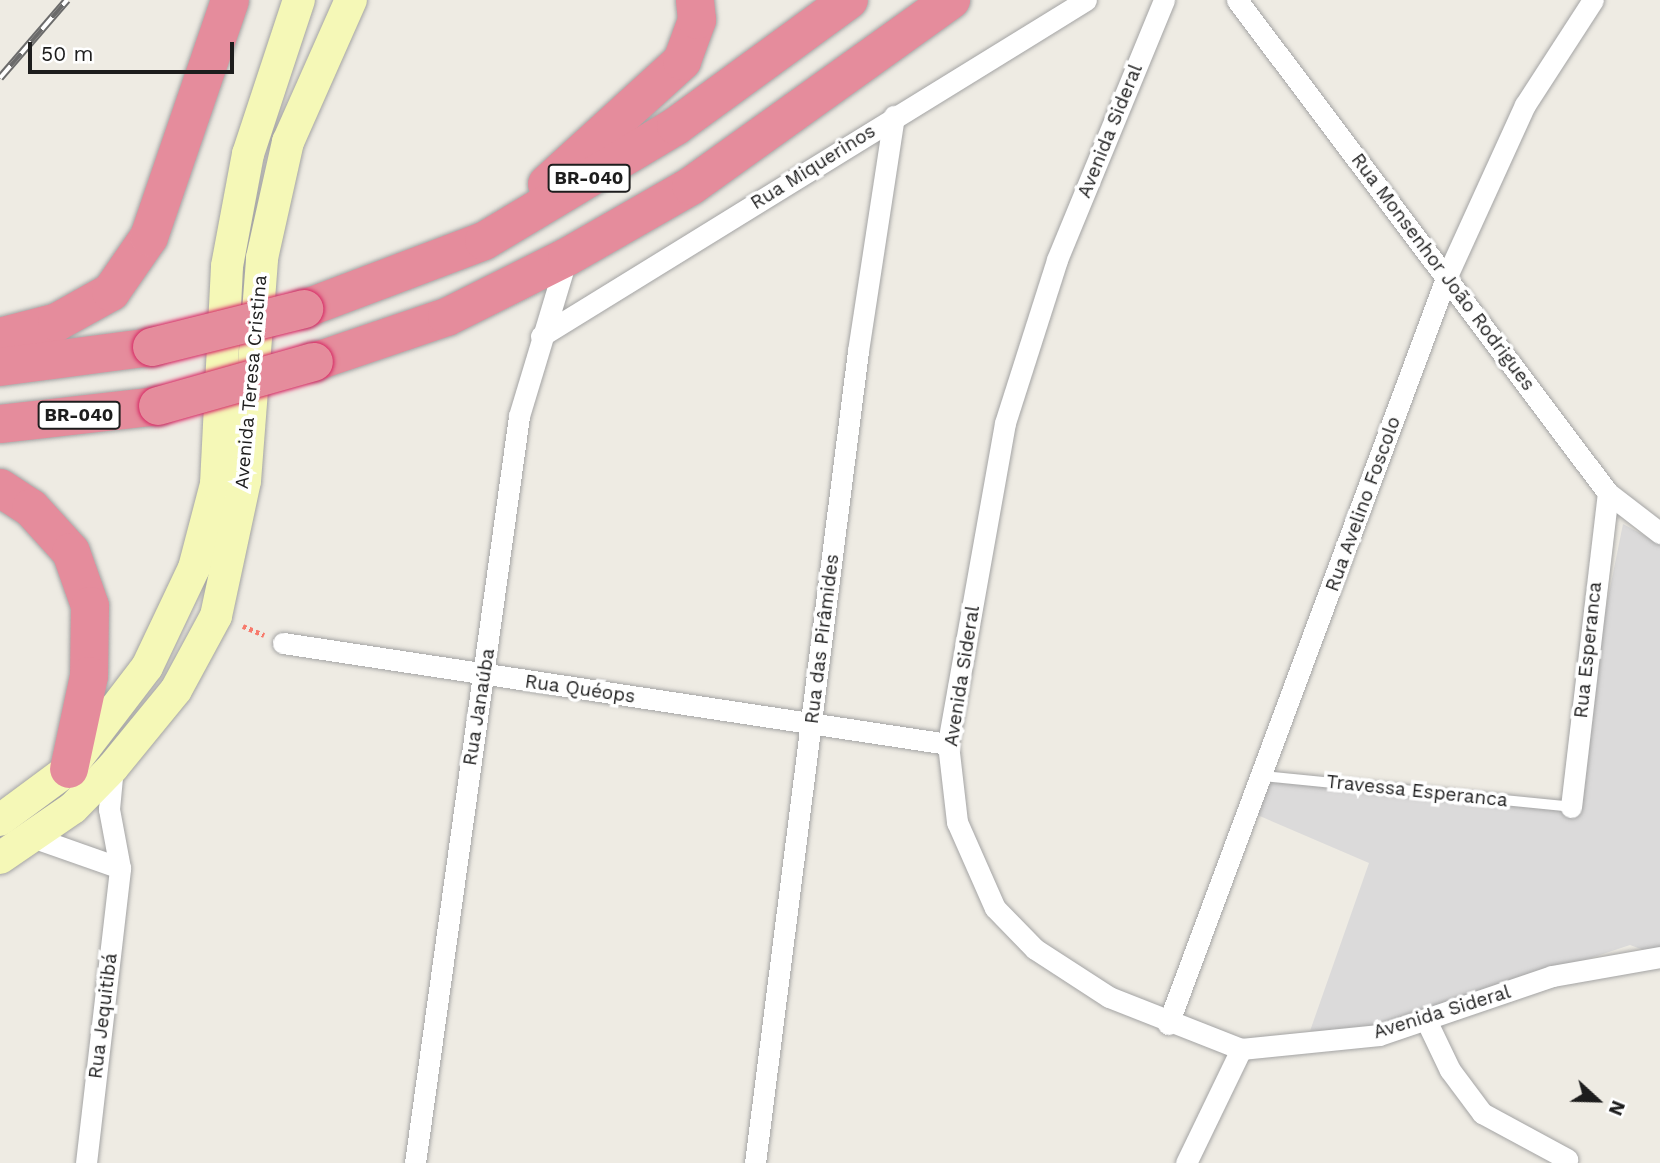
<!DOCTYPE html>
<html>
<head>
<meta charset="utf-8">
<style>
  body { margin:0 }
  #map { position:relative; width:1660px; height:1163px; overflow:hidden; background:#eeebe3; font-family:"Work Sans",sans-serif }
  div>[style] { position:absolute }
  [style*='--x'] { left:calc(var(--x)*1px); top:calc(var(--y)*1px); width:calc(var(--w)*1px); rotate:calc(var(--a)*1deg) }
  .residential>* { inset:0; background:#dbdada }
  .path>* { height:4.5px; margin-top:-2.25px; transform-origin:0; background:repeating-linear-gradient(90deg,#f77a6c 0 3.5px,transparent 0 7px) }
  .roads { filter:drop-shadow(0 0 2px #a4a4a4) drop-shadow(0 0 2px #a4a4a4) }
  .service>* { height:10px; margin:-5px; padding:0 5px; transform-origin:5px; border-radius:5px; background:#fff }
  .minor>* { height:21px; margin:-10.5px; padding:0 10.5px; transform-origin:10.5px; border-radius:10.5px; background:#fff }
  .secondary>* { height:32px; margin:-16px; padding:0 16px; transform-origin:16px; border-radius:16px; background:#f5f8b7 }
  .motorway>* { height:38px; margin:-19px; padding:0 19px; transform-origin:19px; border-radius:19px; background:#e58c9c }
  .rail>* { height:8px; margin-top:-4px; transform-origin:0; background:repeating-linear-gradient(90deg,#fff 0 16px,#6b6b6b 0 32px); box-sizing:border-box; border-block:2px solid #6b6b6b }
  .bridges { filter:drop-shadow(0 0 2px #d62763) drop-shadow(0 0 2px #d62763) }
  .motorway-bridge>* { height:38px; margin:-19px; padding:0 19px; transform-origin:19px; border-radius:19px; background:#e58c9c }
  span { translate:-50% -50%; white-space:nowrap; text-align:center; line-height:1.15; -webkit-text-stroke:7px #fff; paint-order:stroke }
  .shield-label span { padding:2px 5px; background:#fff; border:2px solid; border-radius:5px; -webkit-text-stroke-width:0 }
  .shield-label { font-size:18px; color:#1d1d1d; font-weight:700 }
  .street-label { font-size:19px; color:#1d1d1d }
  .north { position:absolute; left:1562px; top:1065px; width:70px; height:70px; -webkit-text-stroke:5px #fff; paint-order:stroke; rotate:112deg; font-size:19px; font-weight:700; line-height:28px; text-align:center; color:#1d1d1d }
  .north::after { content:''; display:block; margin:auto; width:24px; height:32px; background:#1d1d1d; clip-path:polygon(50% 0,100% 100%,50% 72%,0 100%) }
  .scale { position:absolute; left:28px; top:42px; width:206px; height:32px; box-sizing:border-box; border:4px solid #1d1d1d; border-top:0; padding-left:9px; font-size:21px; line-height:24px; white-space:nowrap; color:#1d1d1d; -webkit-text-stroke:5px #fff; paint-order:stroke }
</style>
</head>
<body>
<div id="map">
  <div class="residential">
    <i style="clip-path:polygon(1623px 524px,1660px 544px,1660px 956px,1630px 945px,1368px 1032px,1310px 1031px,1369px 863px,1241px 808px,1264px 774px,1565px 811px)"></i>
  </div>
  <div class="path">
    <i style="--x:243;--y:626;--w:23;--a:23"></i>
  </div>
  <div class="roads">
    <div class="service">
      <i style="--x:1263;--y:776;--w:310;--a:5.7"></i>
    </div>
    <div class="minor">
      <i style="--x:1164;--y:0;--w:281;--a:112.4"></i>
      <i style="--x:1057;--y:260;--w:171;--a:107.7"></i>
      <i style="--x:1005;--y:423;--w:326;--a:100.1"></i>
      <i style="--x:948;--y:744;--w:79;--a:83.4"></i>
      <i style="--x:957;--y:822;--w:94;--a:66.2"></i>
      <i style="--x:995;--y:908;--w:57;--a:45.7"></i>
      <i style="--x:1035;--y:949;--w:88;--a:33"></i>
      <i style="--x:1109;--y:997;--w:142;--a:21.5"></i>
      <i style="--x:1241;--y:1049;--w:139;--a:-5.8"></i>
      <i style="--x:1379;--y:1035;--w:183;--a:-18.8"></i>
      <i style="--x:1552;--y:976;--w:110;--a:-10"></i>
      <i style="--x:1237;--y:0;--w:617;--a:53.04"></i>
      <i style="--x:1608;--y:493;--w:66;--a:37.6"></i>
      <i style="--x:541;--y:336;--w:640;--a:-31.65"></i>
      <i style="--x:283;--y:643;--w:673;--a:8.64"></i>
      <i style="--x:1571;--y:807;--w:316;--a:-83.3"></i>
      <i style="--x:35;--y:838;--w:90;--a:19.4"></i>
      <i style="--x:1426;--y:1020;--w:55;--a:64.4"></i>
      <i style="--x:1450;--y:1070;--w:54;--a:53.3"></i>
      <i style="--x:1482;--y:1113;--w:97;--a:28.4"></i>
      <i style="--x:1168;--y:1024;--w:796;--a:-69.56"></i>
      <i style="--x:1446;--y:278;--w:190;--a:-65.5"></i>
      <i style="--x:1525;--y:105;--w:125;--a:-57.1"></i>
      <i style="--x:86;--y:1163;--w:297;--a:-83.4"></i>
      <i style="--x:120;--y:868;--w:60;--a:-100.6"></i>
      <i style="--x:109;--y:809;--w:42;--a:-84.6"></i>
      <i style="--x:415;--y:1163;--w:754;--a:-82.07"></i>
      <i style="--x:519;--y:416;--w:166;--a:-73.2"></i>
      <i style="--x:755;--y:1163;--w:819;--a:-82.77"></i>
      <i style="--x:858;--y:351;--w:238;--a:-81.3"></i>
      <i style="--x:1186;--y:1163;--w:127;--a:-64.2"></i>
    </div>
    <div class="secondary">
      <i style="--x:0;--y:820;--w:86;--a:-36.5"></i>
      <i style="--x:69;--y:769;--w:128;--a:-52.6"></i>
      <i style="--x:147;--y:667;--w:110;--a:-64.6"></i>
      <i style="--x:194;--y:568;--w:87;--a:-75.3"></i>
      <i style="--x:216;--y:484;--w:218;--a:-87.1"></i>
      <i style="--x:227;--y:266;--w:114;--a:-79.4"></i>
      <i style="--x:248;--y:154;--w:162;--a:-71.7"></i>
      <i style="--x:0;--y:858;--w:88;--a:-34.4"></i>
      <i style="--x:73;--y:808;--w:57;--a:-45.7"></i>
      <i style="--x:113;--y:767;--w:99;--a:-50.7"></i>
      <i style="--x:176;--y:690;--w:84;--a:-61.6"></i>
      <i style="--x:216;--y:616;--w:138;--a:-77.9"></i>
      <i style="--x:245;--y:481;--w:224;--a:-85.6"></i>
      <i style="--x:262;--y:258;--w:119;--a:-77.4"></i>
      <i style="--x:288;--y:142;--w:155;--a:-66.1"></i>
    </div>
    <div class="motorway">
      <i style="--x:547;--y:184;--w:183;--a:-42.3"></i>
      <i style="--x:682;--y:61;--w:44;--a:-69.9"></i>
      <i style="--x:697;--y:20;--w:20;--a:-96"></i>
      <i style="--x:304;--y:309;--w:192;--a:-20.7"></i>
      <i style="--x:484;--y:241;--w:224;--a:-30.9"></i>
      <i style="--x:676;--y:126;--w:214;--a:-36.1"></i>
      <i style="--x:0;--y:337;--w:59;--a:-14.7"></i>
      <i style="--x:57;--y:322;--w:62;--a:-29.1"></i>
      <i style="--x:111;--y:292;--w:67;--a:-55.4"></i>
      <i style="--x:149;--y:237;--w:250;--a:-71.1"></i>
      <i style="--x:314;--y:362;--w:140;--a:-18.7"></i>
      <i style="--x:447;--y:317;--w:134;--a:-26.6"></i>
      <i style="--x:567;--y:257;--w:143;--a:-29.8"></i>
      <i style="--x:691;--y:186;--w:320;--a:-35.6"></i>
      <i style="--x:0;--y:367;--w:153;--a:-7.5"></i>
      <i style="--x:0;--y:424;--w:159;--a:-6.5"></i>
      <i style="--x:0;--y:488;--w:37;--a:33"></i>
      <i style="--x:31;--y:508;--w:59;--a:47.7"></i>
      <i style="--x:71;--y:552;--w:57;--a:70.6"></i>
      <i style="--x:90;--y:606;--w:70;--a:90.8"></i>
      <i style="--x:89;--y:676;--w:95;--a:102.1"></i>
    </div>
  </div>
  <div class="rail">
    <i style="--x:0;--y:78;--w:103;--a:-49.3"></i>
  </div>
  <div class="bridges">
    <div class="motorway-bridge">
      <i style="--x:152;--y:347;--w:157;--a:-14"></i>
      <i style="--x:158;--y:406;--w:162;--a:-15.8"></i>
    </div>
  </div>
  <div class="shield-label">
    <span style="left:589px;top:178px">BR-040</span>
    <span style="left:79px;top:415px">BR-040</span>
  </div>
  <div class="street-label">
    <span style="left:1110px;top:131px;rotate:-68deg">Avenida Sideral</span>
    <span style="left:813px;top:167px;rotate:-32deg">Rua Miquerinos</span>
    <span style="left:1443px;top:272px;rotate:53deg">Rua Monsenhor João Rodrigues</span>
    <span style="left:251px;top:382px;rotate:-85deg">Avenida Teresa Cristina</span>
    <span style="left:1363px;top:504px;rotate:-70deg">Rua Avelino Foscolo</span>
    <span style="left:822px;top:639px;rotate:-83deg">Rua das Pirâmides</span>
    <span style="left:1588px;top:650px;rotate:-84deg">Rua Esperanca</span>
    <span style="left:962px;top:676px;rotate:-81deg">Avenida Sideral</span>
    <span style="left:580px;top:689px;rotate:8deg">Rua Quéops</span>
    <span style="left:479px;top:707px;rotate:-81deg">Rua Janaúba</span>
    <span style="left:1417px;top:791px;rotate:6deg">Travessa Esperanca</span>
    <span style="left:1442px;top:1012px;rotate:-17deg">Avenida Sideral</span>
    <span style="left:103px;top:1016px;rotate:-83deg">Rua Jequitibá</span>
  </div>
  <div class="north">N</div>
  <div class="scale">50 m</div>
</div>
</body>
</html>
